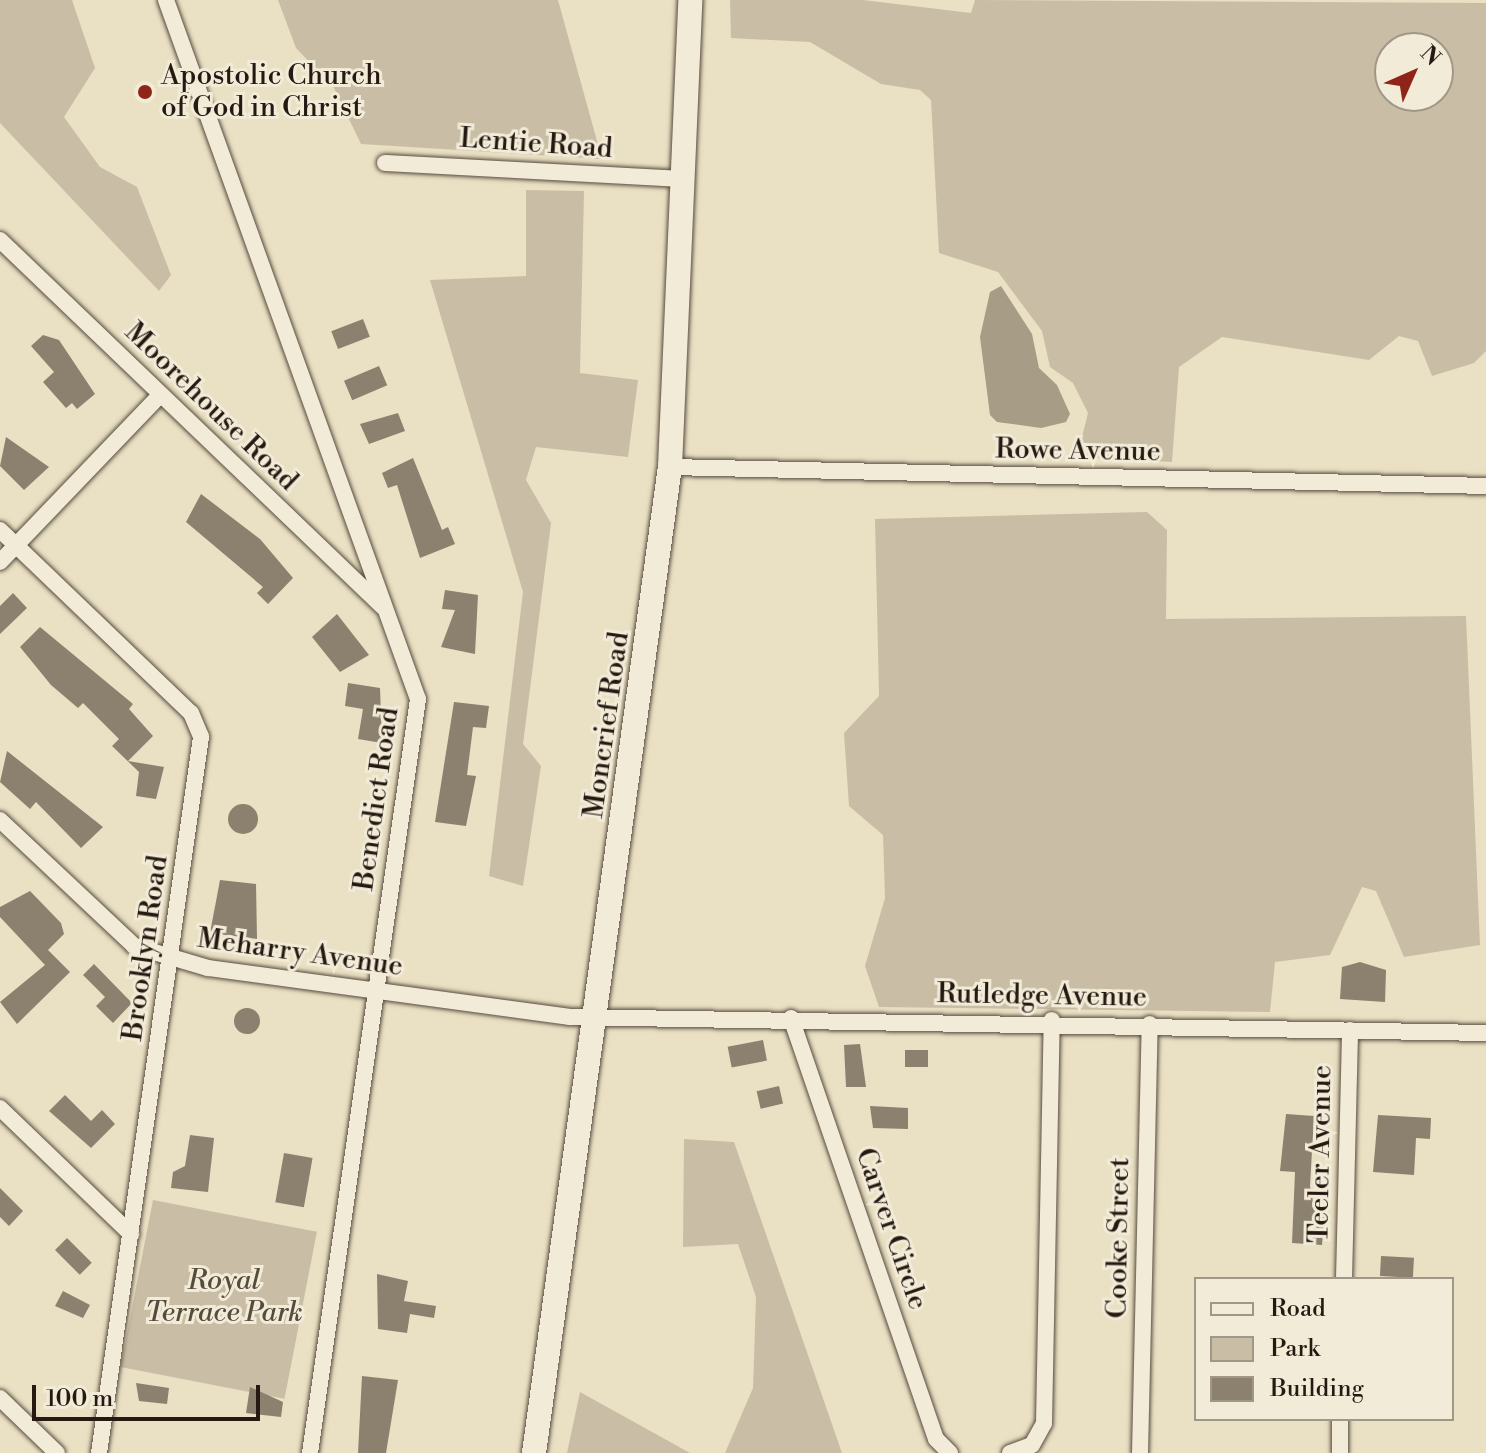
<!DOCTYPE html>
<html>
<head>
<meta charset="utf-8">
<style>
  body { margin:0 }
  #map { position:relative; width:1486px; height:1453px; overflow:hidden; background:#eae0c3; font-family:"Libre Bodoni",serif }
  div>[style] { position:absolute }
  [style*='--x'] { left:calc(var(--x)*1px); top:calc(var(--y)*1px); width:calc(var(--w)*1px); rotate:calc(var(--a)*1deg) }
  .green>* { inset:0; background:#c9bea5; transform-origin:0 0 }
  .water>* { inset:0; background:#a79c86 }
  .building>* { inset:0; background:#8c806e; transform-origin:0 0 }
  .round { border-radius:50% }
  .roads { filter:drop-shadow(0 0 2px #574b3e) drop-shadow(0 0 2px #574b3e) }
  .street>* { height:16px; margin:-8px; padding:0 8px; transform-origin:8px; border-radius:8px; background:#f1ebd8 }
  .secondary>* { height:24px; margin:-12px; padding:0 12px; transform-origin:12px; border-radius:12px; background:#f1ebd8 }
  .dots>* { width:22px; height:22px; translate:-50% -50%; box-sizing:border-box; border:4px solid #f1ebd8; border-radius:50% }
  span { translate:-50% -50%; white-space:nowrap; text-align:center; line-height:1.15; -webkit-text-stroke:6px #f1ebd8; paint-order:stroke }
  .poi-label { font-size:28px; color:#261911 }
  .left { translate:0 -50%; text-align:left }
  .street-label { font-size:28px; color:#261911 }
  .park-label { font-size:28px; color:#574b3d; font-style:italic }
  .legend { position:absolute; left:1194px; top:1277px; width:260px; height:144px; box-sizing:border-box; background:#f1ebd8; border:2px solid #a09788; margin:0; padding:10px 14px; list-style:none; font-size:24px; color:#261911 }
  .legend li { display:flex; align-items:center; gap:16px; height:40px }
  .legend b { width:40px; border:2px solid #a09788 }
  .north { position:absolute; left:1374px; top:32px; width:80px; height:80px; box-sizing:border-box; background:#f1ebd8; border:2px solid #a09788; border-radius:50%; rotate:45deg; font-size:22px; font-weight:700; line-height:32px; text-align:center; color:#261911 }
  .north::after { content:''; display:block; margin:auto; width:28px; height:36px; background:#8f2418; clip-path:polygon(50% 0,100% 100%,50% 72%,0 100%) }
  .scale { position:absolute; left:32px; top:1385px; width:228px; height:36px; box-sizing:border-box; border:4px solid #261911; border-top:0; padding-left:10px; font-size:24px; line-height:28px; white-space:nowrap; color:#261911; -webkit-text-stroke:6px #f1ebd8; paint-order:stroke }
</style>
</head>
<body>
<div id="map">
  <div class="green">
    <i style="clip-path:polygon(0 0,72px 0,95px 68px,64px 117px,100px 167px,137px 187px,171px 275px,159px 291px,0 123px)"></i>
    <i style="clip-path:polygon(278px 0,558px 0,602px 159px,361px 144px,334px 88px,296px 48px)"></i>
    <i style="clip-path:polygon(evenodd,730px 0,863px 0,971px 13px,975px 0,1486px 3px,1486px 351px,1474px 363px,1432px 376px,1418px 341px,1399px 336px,1369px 360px,1222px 337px,1179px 367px,1172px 462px,1077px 457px,1088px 413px,1073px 383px,1050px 367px,1042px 331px,998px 272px,939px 253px,931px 100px,920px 90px,881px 84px,810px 42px,731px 38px,730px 0,1390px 48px,1438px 48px,1438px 96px,1390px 96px,1390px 48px)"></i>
    <i style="clip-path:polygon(526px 190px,584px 191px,580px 373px,638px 380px,628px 457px,536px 447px,526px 480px,551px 523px,523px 744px,541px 766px,523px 886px,489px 876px,523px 592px,430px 280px,526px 276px)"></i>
    <i style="clip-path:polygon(1147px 512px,1167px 530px,1166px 619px,1466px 616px,1480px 945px,1404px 957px,1376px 891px,1362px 887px,1330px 955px,1275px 962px,1270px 1012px,879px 1007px,865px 966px,885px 898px,883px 835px,849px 806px,844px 733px,879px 696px,875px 519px)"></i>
    <i style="clip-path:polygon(684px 1139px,734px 1142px,842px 1453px,725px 1453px,753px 1388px,756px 1297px,738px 1244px,683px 1247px)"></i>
    <i style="left:153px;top:1200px;width:167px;height:170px;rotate:11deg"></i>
    <i style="clip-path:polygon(580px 1392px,690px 1453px,567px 1453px)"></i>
  </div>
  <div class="water">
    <i style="clip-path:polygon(1001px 286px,1032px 334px,1039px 368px,1057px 385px,1070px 414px,1066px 422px,1041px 428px,997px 422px,990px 415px,980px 337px,990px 292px)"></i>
  </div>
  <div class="building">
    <i style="left:363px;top:319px;width:19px;height:34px;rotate:69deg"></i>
    <i style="clip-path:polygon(43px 335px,59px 340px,95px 394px,77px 409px,72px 403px,66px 408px,43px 382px,54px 372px,31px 346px)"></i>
    <i style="left:379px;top:366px;width:21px;height:38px;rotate:67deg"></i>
    <i style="clip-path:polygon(398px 413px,405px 431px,369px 444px,360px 424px)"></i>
    <i style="clip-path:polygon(6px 437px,49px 467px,24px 490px,0 466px)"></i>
    <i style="clip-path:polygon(413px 458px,442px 530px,448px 527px,455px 544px,420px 558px,397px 485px,388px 488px,382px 473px)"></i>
    <i style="clip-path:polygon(201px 494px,260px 539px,293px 578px,268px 604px,257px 593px,263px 587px,186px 522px)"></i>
    <i style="clip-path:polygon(445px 590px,478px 595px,475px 654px,441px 647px,455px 610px,442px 609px)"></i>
    <i style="clip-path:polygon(13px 593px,27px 608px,0 634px,0 606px)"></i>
    <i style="clip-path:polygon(337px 614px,369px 655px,340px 672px,312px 637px)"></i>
    <i style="clip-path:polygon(40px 627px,133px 704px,129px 709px,153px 736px,128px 761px,164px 767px,156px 799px,136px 796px,139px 772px,112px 746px,119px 739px,83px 703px,78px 708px,51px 685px,20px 647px)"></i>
    <i style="clip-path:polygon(348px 683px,380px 688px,382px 743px,358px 739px,363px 709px,345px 706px)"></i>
    <i style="clip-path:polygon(454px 702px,489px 706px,486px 728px,473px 727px,467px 775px,476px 776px,466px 826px,435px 822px)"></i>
    <i style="clip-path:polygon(7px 751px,103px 827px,81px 848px,36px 802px,30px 809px,0 782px)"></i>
    <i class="round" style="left:228px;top:804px;width:30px;height:30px"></i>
    <i style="clip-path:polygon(220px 880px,256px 884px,257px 939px,210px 933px)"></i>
    <i style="clip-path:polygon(30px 891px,61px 923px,64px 934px,48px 950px,70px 972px,17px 1024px,0 1002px,45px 965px,0 917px,0 907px)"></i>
    <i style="clip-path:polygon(1360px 962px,1386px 970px,1385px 1002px,1340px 999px,1342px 967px)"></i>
    <i style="clip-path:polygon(94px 964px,132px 1003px,113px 1023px,96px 1006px,105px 997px,83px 975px)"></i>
    <i class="round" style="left:234px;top:1008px;width:26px;height:26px"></i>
    <i style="left:763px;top:1040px;width:21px;height:36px;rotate:79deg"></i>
    <i style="clip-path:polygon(860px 1044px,866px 1087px,846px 1087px,844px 1045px)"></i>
    <i style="left:905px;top:1050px;width:23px;height:17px"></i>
    <i style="left:779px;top:1086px;width:18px;height:23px;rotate:77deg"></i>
    <i style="clip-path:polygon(65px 1095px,91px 1121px,102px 1110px,115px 1124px,91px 1148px,49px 1111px)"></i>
    <i style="clip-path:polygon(870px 1106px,908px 1108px,908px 1129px,873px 1128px)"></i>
    <i style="clip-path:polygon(1286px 1114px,1314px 1116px,1310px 1186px,1316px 1217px,1324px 1217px,1322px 1245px,1292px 1243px,1295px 1172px,1280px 1171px)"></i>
    <i style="clip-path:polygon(1378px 1115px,1431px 1118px,1430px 1139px,1416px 1138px,1414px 1175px,1373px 1172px)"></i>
    <i style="clip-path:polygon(190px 1135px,214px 1138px,208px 1192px,171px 1188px,173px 1172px,185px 1166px)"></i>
    <i style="left:284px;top:1153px;width:29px;height:50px;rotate:10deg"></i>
    <i style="clip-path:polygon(0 1188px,23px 1211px,9px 1226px,0 1217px)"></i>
    <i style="left:67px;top:1238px;width:35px;height:17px;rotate:45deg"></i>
    <i style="left:1381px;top:1256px;width:33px;height:20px;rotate:3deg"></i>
    <i style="clip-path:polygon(377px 1274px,408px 1281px,404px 1301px,436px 1306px,434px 1318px,410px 1314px,407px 1333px,378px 1329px)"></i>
    <i style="clip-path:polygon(63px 1291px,90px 1305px,83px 1318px,55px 1306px)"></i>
    <i style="clip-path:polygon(362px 1376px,398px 1380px,386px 1453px,358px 1453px)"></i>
    <i style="clip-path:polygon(136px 1383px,169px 1388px,167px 1404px,139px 1401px)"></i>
    <i style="clip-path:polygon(250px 1387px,283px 1402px,281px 1417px,246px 1413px)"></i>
  </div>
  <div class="roads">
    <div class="street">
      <i style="--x:166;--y:0;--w:743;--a:70.18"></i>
      <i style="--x:418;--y:699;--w:762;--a:98.15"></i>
      <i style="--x:385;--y:163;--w:299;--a:3.1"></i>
      <i style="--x:0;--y:240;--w:530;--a:43.78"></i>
      <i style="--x:670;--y:467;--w:816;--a:1.33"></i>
      <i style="--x:0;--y:530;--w:265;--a:43.8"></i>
      <i style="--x:191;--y:713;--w:26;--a:67"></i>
      <i style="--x:201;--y:737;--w:723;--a:98.11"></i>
      <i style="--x:0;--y:562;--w:231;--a:-46.2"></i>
      <i style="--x:0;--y:820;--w:184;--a:43.2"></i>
      <i style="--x:134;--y:946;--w:77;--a:16.6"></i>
      <i style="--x:208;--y:968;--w:365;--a:7.7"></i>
      <i style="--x:570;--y:1017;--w:916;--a:1"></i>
      <i style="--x:791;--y:1018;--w:445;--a:71"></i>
      <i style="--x:936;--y:1439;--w:20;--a:45"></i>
      <i style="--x:0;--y:1108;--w:182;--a:43.9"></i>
      <i style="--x:1344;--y:1279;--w:249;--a:-88.6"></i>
      <i style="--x:0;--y:1398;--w:79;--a:44"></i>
      <i style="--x:1010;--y:1453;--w:23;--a:-20"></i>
      <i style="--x:1032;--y:1445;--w:25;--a:-61"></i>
      <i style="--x:1044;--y:1423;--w:403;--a:-88.9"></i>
      <i style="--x:1140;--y:1453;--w:429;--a:-88.7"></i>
      <i style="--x:1340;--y:1453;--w:34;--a:-90"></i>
    </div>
    <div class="secondary">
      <i style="--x:534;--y:1453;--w:995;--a:-82.15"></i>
      <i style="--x:670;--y:467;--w:467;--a:-87.5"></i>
    </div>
  </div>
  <div class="dots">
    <i style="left:145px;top:92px;background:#8f2418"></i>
  </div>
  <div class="poi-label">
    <span class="left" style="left:161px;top:92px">Apostolic Church<br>of God in Christ</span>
  </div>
  <div class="street-label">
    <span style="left:536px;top:144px;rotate:4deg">Lentie Road</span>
    <span style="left:211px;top:407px;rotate:44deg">Moorehouse Road</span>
    <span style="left:1078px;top:451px;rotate:1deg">Rowe Avenue</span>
    <span style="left:607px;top:725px;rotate:-82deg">Moncrief Road</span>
    <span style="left:377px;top:799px;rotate:-82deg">Benedict Road</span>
    <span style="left:146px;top:948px;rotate:-82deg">Brooklyn Road</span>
    <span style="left:300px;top:953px;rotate:8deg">Meharry Avenue</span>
    <span style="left:1042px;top:996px;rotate:1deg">Rutledge Avenue</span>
    <span style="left:1321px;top:1154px;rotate:-89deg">Teeler Avenue</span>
    <span style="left:891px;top:1229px;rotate:71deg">Carver Circle</span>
    <span style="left:1119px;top:1238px;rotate:-89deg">Cooke Street</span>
  </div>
  <div class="park-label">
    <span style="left:224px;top:1297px">Royal<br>Terrace Park</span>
  </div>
  <ul class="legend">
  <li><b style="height:10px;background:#f1ebd8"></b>Road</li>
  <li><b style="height:22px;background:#c9bea5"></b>Park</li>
  <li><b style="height:22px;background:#8c806e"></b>Building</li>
  </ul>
  <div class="north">N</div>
  <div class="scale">100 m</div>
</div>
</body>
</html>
